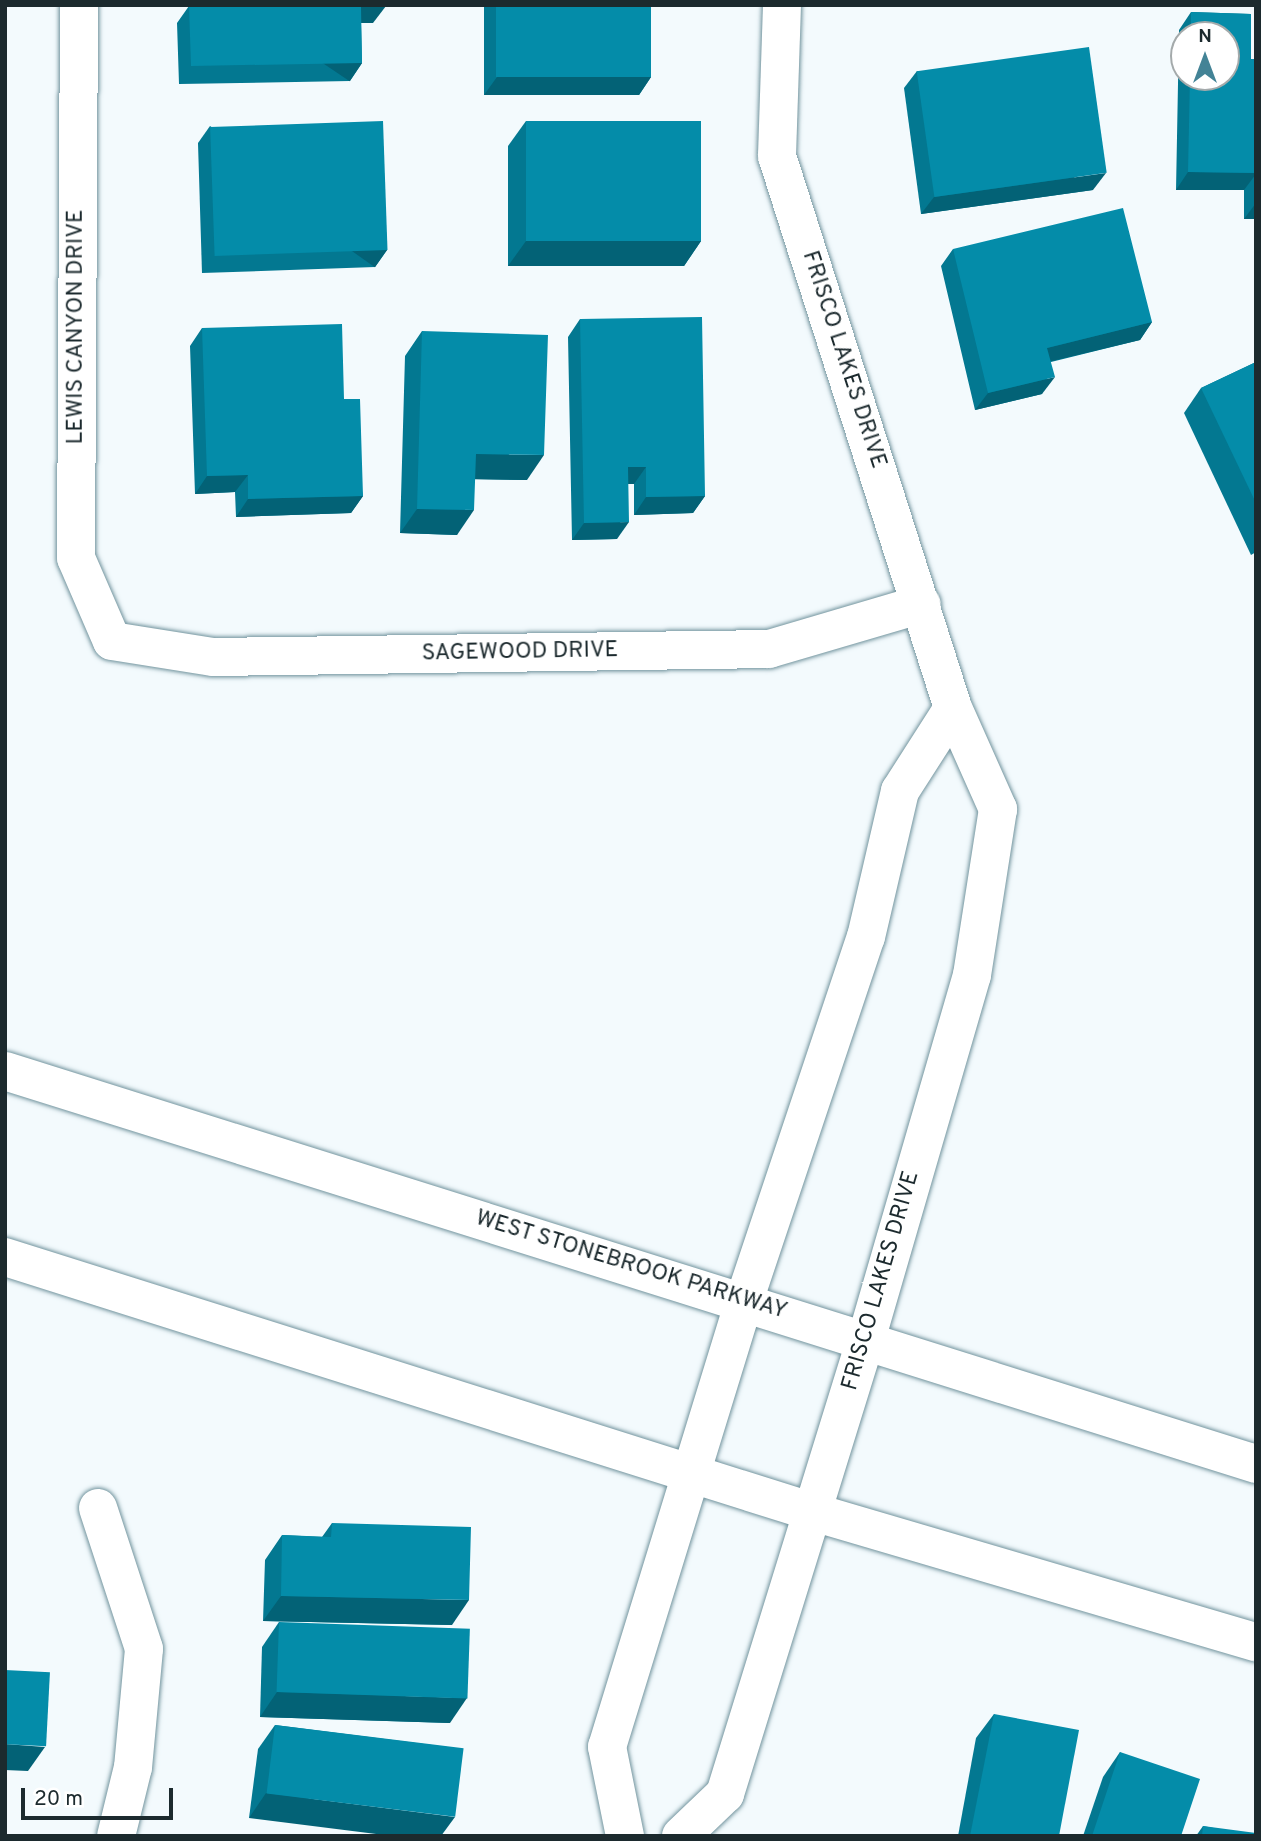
<!DOCTYPE html>
<html>
<head>
<meta charset="utf-8">
<style>
  body { margin:0 }
  #map { position:relative; width:1261px; height:1841px; overflow:hidden; background:#f3fafd; font-family:Overpass,sans-serif }
  div>[style] { position:absolute }
  [style*='--x'] { left:calc(var(--x)*1px); top:calc(var(--y)*1px); width:calc(var(--w)*1px); rotate:calc(var(--a)*1deg) }
  .roads { filter:drop-shadow(0 0 2px #72949e) drop-shadow(0 0 2px #72949e) }
  .street>* { height:38px; margin:-19px; padding:0 19px; transform-origin:19px; border-radius:19px; background:#fff }
  .secondary>* { height:38px; margin:-19px; padding:0 19px; transform-origin:19px; border-radius:19px; background:#fff }
  .wall>* { inset:0; background:#037891 }
  .shaded-wall>* { inset:0; background:#036276; transform-origin:0 0 }
  .building>* { inset:0; background:#048ca9; transform-origin:0 0 }
  span { translate:-50% -50%; white-space:nowrap; text-align:center; line-height:1.15; -webkit-text-stroke:6px #fff; paint-order:stroke }
  .street-label { font-size:23px; color:#1c2a2e }
  .frame { position:absolute; inset:0; border:7px solid #1c2a2e; pointer-events:none }
  .north { position:absolute; left:1170px; top:21px; width:70px; height:70px; box-sizing:border-box; background:#fff; border:2px solid #a4aaab; border-radius:50%; rotate:0deg; font-size:19px; font-weight:700; line-height:28px; text-align:center; color:#1c2a2e }
  .north::after { content:''; display:block; margin:auto; width:24px; height:32px; background:#438396; clip-path:polygon(50% 0,100% 100%,50% 72%,0 100%) }
  .scale { position:absolute; left:21px; top:1788px; width:152px; height:32px; box-sizing:border-box; border:4px solid #1c2a2e; border-top:0; padding-left:9px; font-size:21px; line-height:24px; white-space:nowrap; color:#1c2a2e; -webkit-text-stroke:5px #fff; paint-order:stroke }
</style>
</head>
<body>
<div id="map">
  <div class="roads">
    <div class="street">
      <i style="--x:79;--y:5;--w:553;--a:90.31"></i>
      <i style="--x:76;--y:558;--w:90;--a:66.6"></i>
      <i style="--x:112;--y:641;--w:102;--a:9"></i>
      <i style="--x:213;--y:657;--w:556;--a:-0.82"></i>
      <i style="--x:769;--y:649;--w:159;--a:-16.4"></i>
      <i style="--x:782;--y:5;--w:151;--a:91.9"></i>
      <i style="--x:777;--y:156;--w:579;--a:72.32"></i>
      <i style="--x:953;--y:708;--w:111;--a:66"></i>
      <i style="--x:998;--y:809;--w:168;--a:98.9"></i>
      <i style="--x:972;--y:975;--w:379;--a:106.2"></i>
      <i style="--x:744;--y:1301;--w:384;--a:-71.5"></i>
      <i style="--x:866;--y:937;--w:150;--a:-76.9"></i>
      <i style="--x:900;--y:791;--w:98;--a:-57.4"></i>
      <i style="--x:98;--y:1508;--w:148;--a:71.9"></i>
      <i style="--x:144;--y:1649;--w:119;--a:95.3"></i>
      <i style="--x:133;--y:1767;--w:71;--a:103.8"></i>
    </div>
    <div class="secondary">
      <i style="--x:5;--y:1071;--w:1311;--a:17.44"></i>
      <i style="--x:5;--y:1257;--w:847;--a:17.52"></i>
      <i style="--x:813;--y:1512;--w:462;--a:16.4"></i>
      <i style="--x:625;--y:1836;--w:91;--a:-101.4"></i>
      <i style="--x:607;--y:1747;--w:467;--a:-72.9"></i>
      <i style="--x:681;--y:1836;--w:61;--a:-43.7"></i>
      <i style="--x:725;--y:1794;--w:476;--a:-72.8"></i>
    </div>
  </div>
  <div class="wall">
    <i style="clip-path:polygon(484px 5px,651px 5px,651px 77px,639px 95px,484px 95px)"></i>
    <i style="clip-path:polygon(189px 6px,373px 23px,361px 23px,362px 63px,350px 81px,179px 84px,177px 23px)"></i>
    <i style="clip-path:polygon(evenodd,1191px 12px,1251px 14px,1251px 59px,1256px 59px,1256px 219px,1244px 219px,1244px 190px,1176px 190px,1179px 30px,1191px 12px,1184px 35px,1226px 35px,1226px 77px,1184px 77px,1184px 35px)"></i>
    <i style="clip-path:polygon(917px 71px,1093px 190px,921px 214px,904px 88px)"></i>
    <i style="clip-path:polygon(526px 121px,701px 241px,684px 266px,508px 266px,508px 146px)"></i>
    <i style="clip-path:polygon(210px 126px,387px 250px,375px 267px,202px 273px,198px 143px)"></i>
    <i style="clip-path:polygon(953px 249px,1152px 322px,1140px 340px,1051px 362px,1042px 394px,975px 410px,941px 266px)"></i>
    <i style="clip-path:polygon(580px 319px,705px 496px,693px 513px,634px 515px,634px 484px,628px 484px,617px 539px,572px 540px,568px 337px)"></i>
    <i style="clip-path:polygon(202px 328px,344px 399px,363px 496px,351px 513px,236px 517px,235px 492px,195px 494px,190px 346px)"></i>
    <i style="clip-path:polygon(422px 331px,527px 480px,475px 479px,457px 535px,400px 533px,405px 356px)"></i>
    <i style="clip-path:polygon(1256px 362px,1256px 552px,1251px 555px,1184px 413px,1201px 388px)"></i>
    <i style="clip-path:polygon(332px 1523px,452px 1625px,263px 1621px,265px 1560px,282px 1535px,322px 1537px)"></i>
    <i style="clip-path:polygon(279px 1622px,450px 1723px,260px 1717px,262px 1647px)"></i>
    <i style="clip-path:polygon(994px 1714px,1059px 1836px,958px 1836px,976px 1738px)"></i>
    <i style="clip-path:polygon(275px 1725px,463px 1749px,249px 1818px,258px 1749px)"></i>
    <i style="clip-path:polygon(1120px 1752px,1181px 1836px,1083px 1836px,1103px 1777px)"></i>
    <i style="clip-path:polygon(1203px 1826px,1256px 1836px,1196px 1836px)"></i>
  </div>
  <div class="shaded-wall">
    <i style="clip-path:polygon(361px 6px,386px 6px,373px 23px,348px 23px)"></i>
    <i style="left:362px;top:63px;width:22px;height:171px;rotate:124deg"></i>
    <i style="clip-path:polygon(497px 77px,651px 77px,639px 95px,484px 95px)"></i>
    <i style="clip-path:polygon(1188px 172px,1256px 173px,1256px 174px,1244px 190px,1176px 190px)"></i>
    <i style="clip-path:polygon(1106px 173px,1093px 190px,921px 214px,934px 197px)"></i>
    <i style="clip-path:polygon(1256px 203px,1256px 219px,1244px 219px)"></i>
    <i style="clip-path:polygon(526px 241px,701px 241px,684px 266px,508px 266px)"></i>
    <i style="left:387px;top:250px;width:21px;height:173px;rotate:125deg"></i>
    <i style="clip-path:polygon(1152px 322px,1140px 340px,1035px 365px,1047px 348px)"></i>
    <i style="clip-path:polygon(1055px 377px,1042px 394px,975px 410px,988px 393px)"></i>
    <i style="clip-path:polygon(476px 454px,544px 455px,527px 480px,459px 479px)"></i>
    <i style="clip-path:polygon(628px 467px,646px 467px,634px 484px,616px 484px)"></i>
    <i style="clip-path:polygon(248px 475px,235px 492px,195px 494px,207px 476px)"></i>
    <i style="clip-path:polygon(363px 496px,351px 513px,236px 517px,248px 499px)"></i>
    <i style="clip-path:polygon(705px 496px,693px 513px,634px 515px,646px 497px)"></i>
    <i style="clip-path:polygon(417px 509px,474px 510px,457px 535px,400px 533px)"></i>
    <i style="clip-path:polygon(629px 522px,617px 539px,572px 540px,584px 523px)"></i>
    <i style="clip-path:polygon(281px 1596px,469px 1600px,452px 1625px,263px 1621px)"></i>
    <i style="clip-path:polygon(277px 1692px,467px 1698px,450px 1723px,260px 1717px)"></i>
    <i style="clip-path:polygon(5px 1744px,45px 1747px,28px 1771px,5px 1770px)"></i>
    <i style="clip-path:polygon(266px 1793px,455px 1817px,441px 1836px,392px 1836px,249px 1818px)"></i>
  </div>
  <div class="building">
    <i style="clip-path:polygon(386px 5px,361px 6px,362px 63px,191px 66px,189px 6px)"></i>
    <i style="left:496px;top:5px;width:155px;height:72px"></i>
    <i style="clip-path:polygon(1191px 12px,1251px 14px,1251px 59px,1256px 59px,1256px 173px,1188px 172px,1190px 77px,1226px 77px,1226px 35px,1191px 35px)"></i>
    <i style="left:1089px;top:47px;width:127px;height:174px;rotate:82deg"></i>
    <i style="left:383px;top:121px;width:129px;height:173px;rotate:88deg"></i>
    <i style="left:526px;top:121px;width:175px;height:120px"></i>
    <i style="clip-path:polygon(1123px 208px,1152px 322px,1047px 348px,1055px 377px,988px 393px,953px 249px)"></i>
    <i style="clip-path:polygon(702px 317px,705px 496px,646px 497px,646px 467px,628px 467px,629px 522px,584px 523px,580px 319px)"></i>
    <i style="clip-path:polygon(342px 324px,344px 399px,360px 399px,363px 496px,248px 499px,248px 475px,207px 476px,202px 328px)"></i>
    <i style="clip-path:polygon(422px 331px,548px 335px,544px 455px,476px 454px,474px 510px,417px 509px)"></i>
    <i style="clip-path:polygon(1256px 362px,1256px 503px,1201px 388px)"></i>
    <i style="clip-path:polygon(332px 1523px,471px 1527px,469px 1600px,281px 1596px,282px 1535px,331px 1537px)"></i>
    <i style="left:279px;top:1622px;width:191px;height:70px;rotate:2deg"></i>
    <i style="left:5px;top:1670px;width:45px;height:74px;rotate:3deg"></i>
    <i style="clip-path:polygon(994px 1714px,1079px 1730px,1059px 1836px,970px 1836px)"></i>
    <i style="left:275px;top:1725px;width:190px;height:69px;rotate:7deg"></i>
    <i style="clip-path:polygon(1120px 1752px,1200px 1779px,1181px 1836px,1092px 1836px)"></i>
    <i style="clip-path:polygon(1203px 1826px,1256px 1833px,1256px 1836px,1202px 1836px)"></i>
  </div>
  <div class="street-label">
    <span style="left:77px;top:327px;rotate:-90deg">LEWIS CANYON DRIVE</span>
    <span style="left:843px;top:360px;rotate:72deg">FRISCO LAKES DRIVE</span>
    <span style="left:520px;top:653px;rotate:-1deg">SAGEWOOD DRIVE</span>
    <span style="left:631px;top:1266px;rotate:17deg">WEST STONEBROOK PARKWAY</span>
    <span style="left:882px;top:1281px;rotate:-74deg">FRISCO LAKES DRIVE</span>
  </div>
  <div class="frame"></div>
  <div class="north">N</div>
  <div class="scale">20 m</div>
</div>
</body>
</html>
